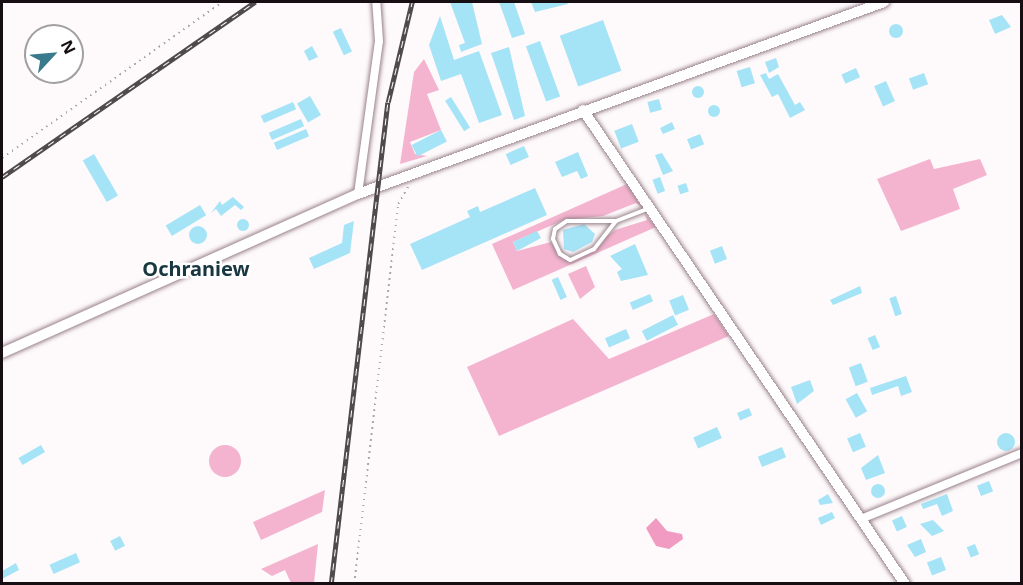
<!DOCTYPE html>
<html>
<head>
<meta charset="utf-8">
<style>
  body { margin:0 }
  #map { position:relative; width:1023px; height:585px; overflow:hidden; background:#fef9fb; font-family:"Noto Sans",sans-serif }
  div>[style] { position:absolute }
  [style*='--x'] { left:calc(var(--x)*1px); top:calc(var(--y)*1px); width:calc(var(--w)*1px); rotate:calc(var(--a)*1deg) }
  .green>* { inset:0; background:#f4b4cf }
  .round { border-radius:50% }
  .water>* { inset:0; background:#f29bc2 }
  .building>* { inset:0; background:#a5e4f7; transform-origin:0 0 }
  .path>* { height:1.5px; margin-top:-0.75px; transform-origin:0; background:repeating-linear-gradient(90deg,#aca6a9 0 1.5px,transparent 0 6px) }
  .roads { filter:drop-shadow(0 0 2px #98828b) drop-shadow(0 0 2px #98828b) }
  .lane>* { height:4px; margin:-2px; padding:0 2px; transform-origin:2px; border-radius:2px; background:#fff }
  .street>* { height:8px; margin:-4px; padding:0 4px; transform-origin:4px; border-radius:4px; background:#fff }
  .secondary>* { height:10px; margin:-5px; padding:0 5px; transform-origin:5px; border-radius:5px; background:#fff }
  .rail>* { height:4.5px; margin-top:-2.25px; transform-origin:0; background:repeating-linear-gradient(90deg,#fff 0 7px,#514a4d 0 14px); box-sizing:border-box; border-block:2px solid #514a4d }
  span { translate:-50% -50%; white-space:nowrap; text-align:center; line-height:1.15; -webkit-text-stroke:5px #fff; paint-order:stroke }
  .quarter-label { font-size:20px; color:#183740; font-weight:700 }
  .frame { position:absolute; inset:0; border:3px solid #160e12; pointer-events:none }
  .north { position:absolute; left:24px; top:24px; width:60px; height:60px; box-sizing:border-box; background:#fff; border:2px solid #a29fa0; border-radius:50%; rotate:64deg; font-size:16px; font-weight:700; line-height:24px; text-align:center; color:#160e12 }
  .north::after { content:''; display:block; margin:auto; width:21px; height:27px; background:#397b8d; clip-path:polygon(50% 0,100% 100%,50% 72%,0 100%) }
</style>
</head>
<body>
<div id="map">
  <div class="green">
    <i style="clip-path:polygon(424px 59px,439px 90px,427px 94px,441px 130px,410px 142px,415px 154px,427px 156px,400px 164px,414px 72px)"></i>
    <i style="clip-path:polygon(930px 159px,934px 169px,980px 159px,987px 175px,953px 189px,960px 209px,901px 231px,877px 179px)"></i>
    <i style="clip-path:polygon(627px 184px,642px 207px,636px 203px,603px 216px,564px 220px,513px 242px,517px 251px,551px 242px,563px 259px,574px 261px,615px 230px,647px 220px,645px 214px,656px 227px,513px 290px,492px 244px)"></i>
    <i style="clip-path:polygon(586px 266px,595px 287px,580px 299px,568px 274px)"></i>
    <i style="clip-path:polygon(714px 314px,729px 336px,499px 436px,467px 367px,573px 319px,609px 359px)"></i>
    <i class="round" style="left:209px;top:445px;width:32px;height:32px"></i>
    <i style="clip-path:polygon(325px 490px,322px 512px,261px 540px,253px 522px)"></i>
    <i style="clip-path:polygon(318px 544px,314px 583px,291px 583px,285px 570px,272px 576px,261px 569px)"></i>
  </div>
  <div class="water">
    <i style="clip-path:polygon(656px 518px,667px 531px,682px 534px,683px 539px,669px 549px,656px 546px,646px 528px)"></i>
  </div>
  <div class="building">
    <i style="clip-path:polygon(450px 2px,472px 2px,482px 44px,461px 52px,459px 45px,465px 43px)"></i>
    <i style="clip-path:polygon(499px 2px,514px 2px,525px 34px,512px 38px)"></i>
    <i style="clip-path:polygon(531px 2px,567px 2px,568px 4px,535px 12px)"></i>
    <i style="clip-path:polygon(1002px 15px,1011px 27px,995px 34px,989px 20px)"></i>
    <i style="clip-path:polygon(440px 16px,454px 60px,479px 51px,502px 115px,479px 123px,461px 74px,441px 81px,429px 45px)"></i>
    <i style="left:603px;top:20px;width:54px;height:46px;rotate:70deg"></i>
    <i class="round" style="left:889px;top:24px;width:14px;height:14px"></i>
    <i style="left:341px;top:28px;width:26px;height:9px;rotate:65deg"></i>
    <i style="left:540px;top:41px;width:59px;height:15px;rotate:70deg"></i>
    <i style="clip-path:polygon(312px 46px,318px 57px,309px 61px,304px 51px)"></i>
    <i style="clip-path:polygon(509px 47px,525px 116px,514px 120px,491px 53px)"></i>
    <i style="clip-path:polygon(776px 58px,779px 67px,769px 73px,765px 62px)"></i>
    <i style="left:750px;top:67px;width:17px;height:14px;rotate:73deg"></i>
    <i style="left:856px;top:68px;width:10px;height:16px;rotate:66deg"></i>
    <i style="clip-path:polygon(766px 73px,769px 79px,778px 74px,795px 105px,800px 102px,805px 110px,790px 118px,778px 94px,772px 97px,760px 75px)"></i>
    <i style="left:924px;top:73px;width:12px;height:16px;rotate:70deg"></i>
    <i style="left:886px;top:81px;width:22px;height:13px;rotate:66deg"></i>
    <i class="round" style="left:692px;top:86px;width:12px;height:12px"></i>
    <i style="left:310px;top:96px;width:22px;height:15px;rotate:60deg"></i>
    <i style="left:451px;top:97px;width:36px;height:7px;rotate:58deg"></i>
    <i style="left:659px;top:99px;width:11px;height:12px;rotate:75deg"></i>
    <i style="left:293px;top:102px;width:8px;height:35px;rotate:67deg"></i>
    <i class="round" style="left:708px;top:105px;width:12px;height:12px"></i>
    <i style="left:301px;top:119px;width:8px;height:35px;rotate:67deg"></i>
    <i style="clip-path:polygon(672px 122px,675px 129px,663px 134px,660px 128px)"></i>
    <i style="left:632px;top:124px;width:19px;height:19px;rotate:69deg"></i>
    <i style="left:306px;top:129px;width:8px;height:35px;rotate:67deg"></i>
    <i style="left:441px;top:130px;width:13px;height:33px;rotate:63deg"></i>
    <i style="left:700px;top:134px;width:11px;height:14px;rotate:68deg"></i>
    <i style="left:524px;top:146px;width:12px;height:20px;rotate:66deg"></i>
    <i style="clip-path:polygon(578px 152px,588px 176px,581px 179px,577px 171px,562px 177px,555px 162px)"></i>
    <i style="clip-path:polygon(662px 153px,673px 171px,663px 175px,655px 155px)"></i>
    <i style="left:94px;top:154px;width:48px;height:13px;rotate:60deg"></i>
    <i style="left:660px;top:177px;width:15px;height:8px;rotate:70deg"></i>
    <i style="left:686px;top:183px;width:9px;height:9px;rotate:72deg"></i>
    <i style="clip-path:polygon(535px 188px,547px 215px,422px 270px,410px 244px,470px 217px,467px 211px,478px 206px,480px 212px)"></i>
    <i style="clip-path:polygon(233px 197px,244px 207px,241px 210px,235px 205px,221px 216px,216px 209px,211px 213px,220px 201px,222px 205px)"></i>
    <i style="left:200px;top:205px;width:12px;height:40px;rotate:59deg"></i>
    <i class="round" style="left:237px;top:219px;width:12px;height:12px"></i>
    <i style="clip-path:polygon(354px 221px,350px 253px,314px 269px,309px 258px,342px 243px,344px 225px)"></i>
    <i style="clip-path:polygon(584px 224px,595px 234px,592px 242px,573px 252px,564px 249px,563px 230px)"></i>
    <i class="round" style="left:189px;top:226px;width:18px;height:18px"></i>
    <i style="clip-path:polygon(537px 231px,541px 238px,517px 251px,513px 242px)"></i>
    <i style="clip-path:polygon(635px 244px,648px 275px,621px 281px,617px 272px,622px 269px,610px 256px)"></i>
    <i style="left:722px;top:246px;width:14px;height:13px;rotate:69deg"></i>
    <i style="left:558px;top:277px;width:22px;height:7px;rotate:66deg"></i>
    <i style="clip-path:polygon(860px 286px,862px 293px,833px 305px,830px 300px)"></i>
    <i style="left:650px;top:294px;width:8px;height:22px;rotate:67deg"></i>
    <i style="left:683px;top:295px;width:16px;height:15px;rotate:68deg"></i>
    <i style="left:896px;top:296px;width:19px;height:7px;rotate:72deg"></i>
    <i style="left:673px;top:315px;width:11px;height:35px;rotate:63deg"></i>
    <i style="left:626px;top:329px;width:10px;height:23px;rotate:66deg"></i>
    <i style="left:875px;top:335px;width:13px;height:8px;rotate:67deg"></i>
    <i style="left:861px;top:363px;width:20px;height:13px;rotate:70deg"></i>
    <i style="clip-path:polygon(906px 376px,912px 392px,901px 396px,898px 386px,872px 395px,870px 388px)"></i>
    <i style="clip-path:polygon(810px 380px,814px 391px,797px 404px,791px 387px)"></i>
    <i style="left:857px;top:393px;width:21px;height:13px;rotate:61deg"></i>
    <i style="left:749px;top:408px;width:8px;height:13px;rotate:67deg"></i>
    <i style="left:717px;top:427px;width:12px;height:26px;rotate:66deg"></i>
    <i class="round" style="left:997px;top:433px;width:18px;height:18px"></i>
    <i style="left:860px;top:433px;width:15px;height:14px;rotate:67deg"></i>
    <i style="left:41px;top:445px;width:8px;height:26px;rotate:60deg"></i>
    <i style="left:782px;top:447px;width:11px;height:26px;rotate:68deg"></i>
    <i style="clip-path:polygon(878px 455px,885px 473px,866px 480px,861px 468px)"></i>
    <i style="left:989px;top:481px;width:11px;height:13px;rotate:68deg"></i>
    <i class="round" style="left:871px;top:484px;width:14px;height:14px"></i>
    <i style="clip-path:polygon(828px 494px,833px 503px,820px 505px,818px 500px)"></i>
    <i style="clip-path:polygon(947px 494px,953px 511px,942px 516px,937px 504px,923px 509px,921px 504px)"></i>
    <i style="clip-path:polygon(832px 512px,835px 518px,821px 525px,818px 518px)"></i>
    <i style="left:902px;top:516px;width:12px;height:11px;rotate:66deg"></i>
    <i style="clip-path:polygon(933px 520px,944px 531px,932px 536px,920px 524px)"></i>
    <i style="left:120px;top:536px;width:11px;height:11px;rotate:63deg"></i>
    <i style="clip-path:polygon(921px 539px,926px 552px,915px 557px,907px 545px)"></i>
    <i style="left:975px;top:544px;width:11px;height:9px;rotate:68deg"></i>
    <i style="left:76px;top:553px;width:10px;height:29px;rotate:66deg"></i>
    <i style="left:941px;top:557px;width:14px;height:15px;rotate:69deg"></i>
    <i style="clip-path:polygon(16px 563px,19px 570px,2px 579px,2px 571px)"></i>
  </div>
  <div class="path">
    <i style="--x:2;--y:158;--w:270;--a:-35.3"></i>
    <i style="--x:354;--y:584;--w:383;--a:-83.4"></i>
    <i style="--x:398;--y:204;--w:22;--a:-60"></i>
  </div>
  <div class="roads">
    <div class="lane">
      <i style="--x:616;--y:221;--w:36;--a:128"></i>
      <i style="--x:594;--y:249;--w:26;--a:155"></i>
      <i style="--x:570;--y:260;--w:12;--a:-149"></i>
      <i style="--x:560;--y:254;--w:17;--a:-115"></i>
      <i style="--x:553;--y:239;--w:10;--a:-79"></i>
      <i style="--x:555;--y:229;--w:14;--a:-34"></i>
      <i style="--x:567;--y:221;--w:49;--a:0"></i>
      <i style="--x:616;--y:221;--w:33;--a:-21"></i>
    </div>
    <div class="street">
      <i style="--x:358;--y:194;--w:154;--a:-82.2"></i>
      <i style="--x:379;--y:41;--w:39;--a:-94"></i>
      <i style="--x:861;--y:519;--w:174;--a:-22.3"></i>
    </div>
    <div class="secondary">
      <i style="--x:583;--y:110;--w:573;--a:55.81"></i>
      <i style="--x:2;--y:353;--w:390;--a:-24.1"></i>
      <i style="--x:358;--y:194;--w:560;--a:-20.05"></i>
    </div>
  </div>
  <div class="rail">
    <i style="--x:2;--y:177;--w:308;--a:-34.7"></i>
    <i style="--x:331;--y:584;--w:485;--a:-83.3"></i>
    <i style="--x:388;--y:102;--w:103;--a:-76.5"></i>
  </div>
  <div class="quarter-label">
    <span style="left:196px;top:268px">Ochraniew</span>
  </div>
  <div class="frame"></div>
  <div class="north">N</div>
</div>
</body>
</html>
